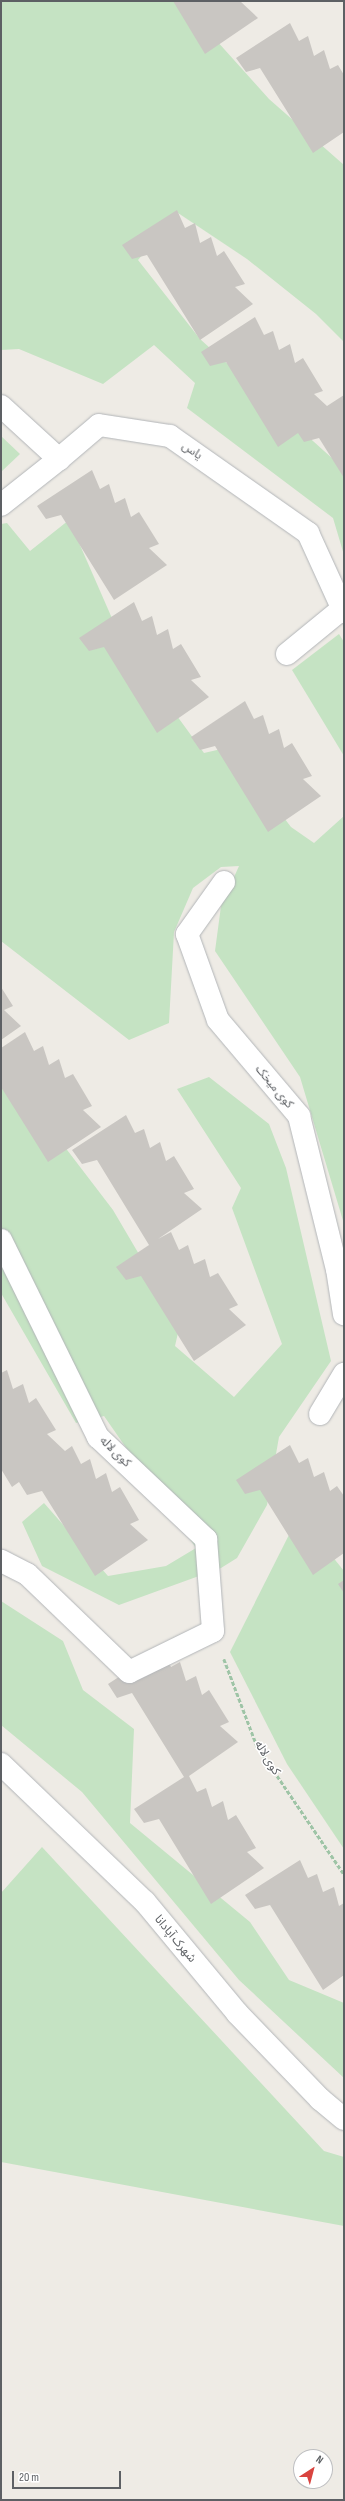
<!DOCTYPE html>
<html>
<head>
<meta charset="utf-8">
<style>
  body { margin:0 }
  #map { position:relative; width:345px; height:2501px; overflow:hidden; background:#eeebe5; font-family:"Sofia Sans Condensed","Noto Sans Arabic",sans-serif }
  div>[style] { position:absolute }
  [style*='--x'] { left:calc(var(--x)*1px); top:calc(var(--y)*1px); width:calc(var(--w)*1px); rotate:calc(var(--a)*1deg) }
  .green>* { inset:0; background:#c5e3c3 }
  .building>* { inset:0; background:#c9c6c2 }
  .path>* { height:2.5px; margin-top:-1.25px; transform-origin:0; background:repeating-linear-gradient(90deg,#9ec4a6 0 4px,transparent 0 6px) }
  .roads { filter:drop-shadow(0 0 1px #b2b5b8) drop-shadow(0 0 1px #b2b5b8) }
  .minor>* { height:22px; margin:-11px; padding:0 11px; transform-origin:11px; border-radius:11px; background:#fff }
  span { translate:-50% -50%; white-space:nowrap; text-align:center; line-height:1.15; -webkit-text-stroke:3px #fff; paint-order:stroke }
  .street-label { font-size:12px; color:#5d6064 }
  .frame { position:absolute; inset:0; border:2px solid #5d6064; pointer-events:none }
  .north { position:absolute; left:293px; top:2449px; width:40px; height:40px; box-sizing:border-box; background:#fff; border:1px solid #bebfc1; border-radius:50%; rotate:36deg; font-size:11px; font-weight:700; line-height:16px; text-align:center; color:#5d6064 }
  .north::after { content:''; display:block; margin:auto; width:14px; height:18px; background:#d9443f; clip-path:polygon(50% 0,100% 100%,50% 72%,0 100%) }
  .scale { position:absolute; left:12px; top:2471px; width:109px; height:18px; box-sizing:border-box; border:2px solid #5d6064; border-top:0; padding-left:5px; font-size:12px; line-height:14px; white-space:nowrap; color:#5d6064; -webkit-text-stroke:3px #fff; paint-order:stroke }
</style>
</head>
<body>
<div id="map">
  <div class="green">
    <i style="clip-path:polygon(1px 1px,195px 1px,207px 30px,269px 99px,344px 165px,344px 342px,316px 314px,247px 259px,178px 213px,138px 260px,200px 339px,344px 469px,344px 555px,333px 518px,187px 408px,195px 383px,154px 345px,103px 384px,19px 349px,1px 350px)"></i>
    <i style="clip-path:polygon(1px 436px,20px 454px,1px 472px)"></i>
    <i style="clip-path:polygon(69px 520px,111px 616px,153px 683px,204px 753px,230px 747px,291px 827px,314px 843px,344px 816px,344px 1224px,300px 1077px,215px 951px,221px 906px,239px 866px,221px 867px,193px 888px,174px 932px,169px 1023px,129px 1040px,1px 941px,1px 524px,7px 523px,30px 551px)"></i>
    <i style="clip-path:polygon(339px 634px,344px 642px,344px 756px,292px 670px)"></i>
    <i style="clip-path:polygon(209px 1077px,269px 1124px,286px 1168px,331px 1361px,279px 1437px,267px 1505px,237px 1558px,221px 1568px,119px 1605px,42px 1566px,22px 1522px,44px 1503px,108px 1576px,166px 1566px,196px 1548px,104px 1416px,76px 1423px,1px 1293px,1px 1078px,48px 1125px,113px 1210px,180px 1324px,175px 1346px,234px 1397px,282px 1344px,232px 1208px,241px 1188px,177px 1089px)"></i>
    <i style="clip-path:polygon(299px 1515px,344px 1571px,344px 1849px,287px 1764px,230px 1652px)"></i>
    <i style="clip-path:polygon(1px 1601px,63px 1641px,83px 1690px,134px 1729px,130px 1823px,250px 1922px,289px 1980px,344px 2003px,344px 2078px,239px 1980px,82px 1792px,1px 1725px)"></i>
    <i style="clip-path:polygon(42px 1847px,324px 2151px,344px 2157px,344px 2226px,1px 2162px,1px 1893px)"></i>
  </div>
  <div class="building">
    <i style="clip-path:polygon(173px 1px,240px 1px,258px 18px,205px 54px)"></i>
    <i style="clip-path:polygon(290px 23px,299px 41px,308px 36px,314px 56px,324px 50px,330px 69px,338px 65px,344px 75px,344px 132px,313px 153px,260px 68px,246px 72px,236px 58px)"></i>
    <i style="clip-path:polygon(177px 210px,185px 228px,195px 223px,200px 243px,211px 237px,217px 256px,224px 251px,245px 284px,235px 287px,253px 304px,200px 340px,147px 255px,132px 259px,122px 245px)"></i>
    <i style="clip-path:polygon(255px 317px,264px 335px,273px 331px,279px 350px,290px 344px,295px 363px,303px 358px,323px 391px,314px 394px,327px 406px,344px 395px,344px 478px,319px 438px,304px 442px,298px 433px,278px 447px,226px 362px,210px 366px,201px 352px)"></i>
    <i style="clip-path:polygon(92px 470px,100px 489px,109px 484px,115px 503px,125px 498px,131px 517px,139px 512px,159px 544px,149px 548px,167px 565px,114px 600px,61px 515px,46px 519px,37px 506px)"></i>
    <i style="clip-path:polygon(134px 602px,142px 621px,152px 616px,157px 635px,168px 629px,173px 649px,181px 644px,201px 677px,191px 680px,209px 697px,157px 733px,104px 647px,89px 651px,79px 638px)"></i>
    <i style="clip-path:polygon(245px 701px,254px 719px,263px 715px,269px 734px,279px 729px,284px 748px,292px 743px,312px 776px,303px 779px,321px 796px,268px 832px,215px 746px,200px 750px,191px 737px)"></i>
    <i style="clip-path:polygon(1px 987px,13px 1006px,4px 1010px,21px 1026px,1px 1040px)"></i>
    <i style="clip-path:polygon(25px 1032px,34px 1051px,43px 1046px,49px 1065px,59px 1059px,65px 1078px,73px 1074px,92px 1106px,83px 1110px,101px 1127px,48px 1162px,1px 1087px,1px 1048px)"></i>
    <i style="clip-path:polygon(126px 1115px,135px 1133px,144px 1129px,150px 1148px,160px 1142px,166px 1161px,174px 1156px,194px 1189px,184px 1193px,202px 1209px,158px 1239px,171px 1232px,179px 1250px,188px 1245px,194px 1264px,205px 1259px,210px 1277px,218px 1273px,238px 1305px,229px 1309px,246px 1325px,194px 1361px,141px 1276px,126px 1280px,116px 1267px,149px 1245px,97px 1160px,82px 1164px,72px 1150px)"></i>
    <i style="clip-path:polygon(7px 1370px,13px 1389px,23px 1384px,29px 1403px,36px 1398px,56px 1430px,47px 1434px,65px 1451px,72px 1446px,81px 1464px,90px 1459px,96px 1479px,106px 1473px,112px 1492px,120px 1487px,139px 1520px,130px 1524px,148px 1540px,95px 1576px,42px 1491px,27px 1495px,19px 1482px,12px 1487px,1px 1469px,1px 1373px)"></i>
    <i style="clip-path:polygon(290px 1445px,299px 1463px,308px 1458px,314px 1477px,324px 1472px,330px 1491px,337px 1486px,344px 1496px,344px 1553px,313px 1575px,260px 1490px,245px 1494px,236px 1480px)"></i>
    <i style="clip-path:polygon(344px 1580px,344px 1593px,338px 1584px)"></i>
    <i style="clip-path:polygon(162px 1649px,171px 1667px,180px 1662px,186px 1681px,196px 1676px,202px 1695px,209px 1690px,229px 1722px,220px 1726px,238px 1742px,189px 1776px,197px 1792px,206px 1788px,212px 1807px,223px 1801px,228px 1820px,236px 1815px,256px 1848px,247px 1852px,264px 1868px,211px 1904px,159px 1819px,144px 1823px,134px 1809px,184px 1777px,132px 1693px,117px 1698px,108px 1684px)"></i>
    <i style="clip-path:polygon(300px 1860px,308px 1878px,317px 1874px,323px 1892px,334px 1887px,339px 1906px,344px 1903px,344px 1975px,323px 1990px,270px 1905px,255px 1909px,245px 1895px)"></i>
  </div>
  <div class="path">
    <i style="--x:224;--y:1659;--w:93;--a:69.2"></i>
    <i style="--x:257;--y:1746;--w:155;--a:55.8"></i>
  </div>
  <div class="roads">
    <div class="minor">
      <i style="--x:1;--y:406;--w:79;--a:42.4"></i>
      <i style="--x:59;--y:459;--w:52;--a:-40.4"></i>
      <i style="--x:99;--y:425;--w:72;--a:8.8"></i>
      <i style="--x:170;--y:436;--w:169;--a:35.1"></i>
      <i style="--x:308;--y:533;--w:87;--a:65.5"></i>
      <i style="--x:1;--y:505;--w:74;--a:-38.4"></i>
      <i style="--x:287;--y:654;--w:71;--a:-39.3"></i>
      <i style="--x:224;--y:882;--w:64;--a:125.4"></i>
      <i style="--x:187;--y:934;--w:91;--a:70.2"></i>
      <i style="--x:218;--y:1020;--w:126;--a:49.8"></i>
      <i style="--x:299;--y:1116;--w:158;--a:76.1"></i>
      <i style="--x:337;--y:1269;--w:46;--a:81.2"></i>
      <i style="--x:1;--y:1240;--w:220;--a:63.8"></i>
      <i style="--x:98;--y:1437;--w:149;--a:43.4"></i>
      <i style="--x:206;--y:1539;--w:92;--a:85.6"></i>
      <i style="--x:213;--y:1631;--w:93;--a:154"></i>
      <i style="--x:129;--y:1672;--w:141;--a:-136.1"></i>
      <i style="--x:27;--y:1574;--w:29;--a:-153"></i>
      <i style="--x:320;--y:1414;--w:47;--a:-59"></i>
      <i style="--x:1;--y:1764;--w:199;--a:43.8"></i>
      <i style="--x:145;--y:1902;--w:144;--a:50.3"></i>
      <i style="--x:237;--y:2013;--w:120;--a:46"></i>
      <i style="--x:320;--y:2099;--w:31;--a:40"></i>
    </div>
  </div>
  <div class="street-label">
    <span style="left:192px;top:451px;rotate:35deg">یاس</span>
    <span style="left:274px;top:1087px;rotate:50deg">کوی میخک</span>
    <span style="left:115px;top:1452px;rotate:44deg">کوی لاله</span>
    <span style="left:267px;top:1758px;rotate:58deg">کوی لاله</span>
    <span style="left:175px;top:1939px;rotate:50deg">شهرک آپادانا</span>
  </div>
  <div class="frame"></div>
  <div class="north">N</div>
  <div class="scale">20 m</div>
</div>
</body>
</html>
